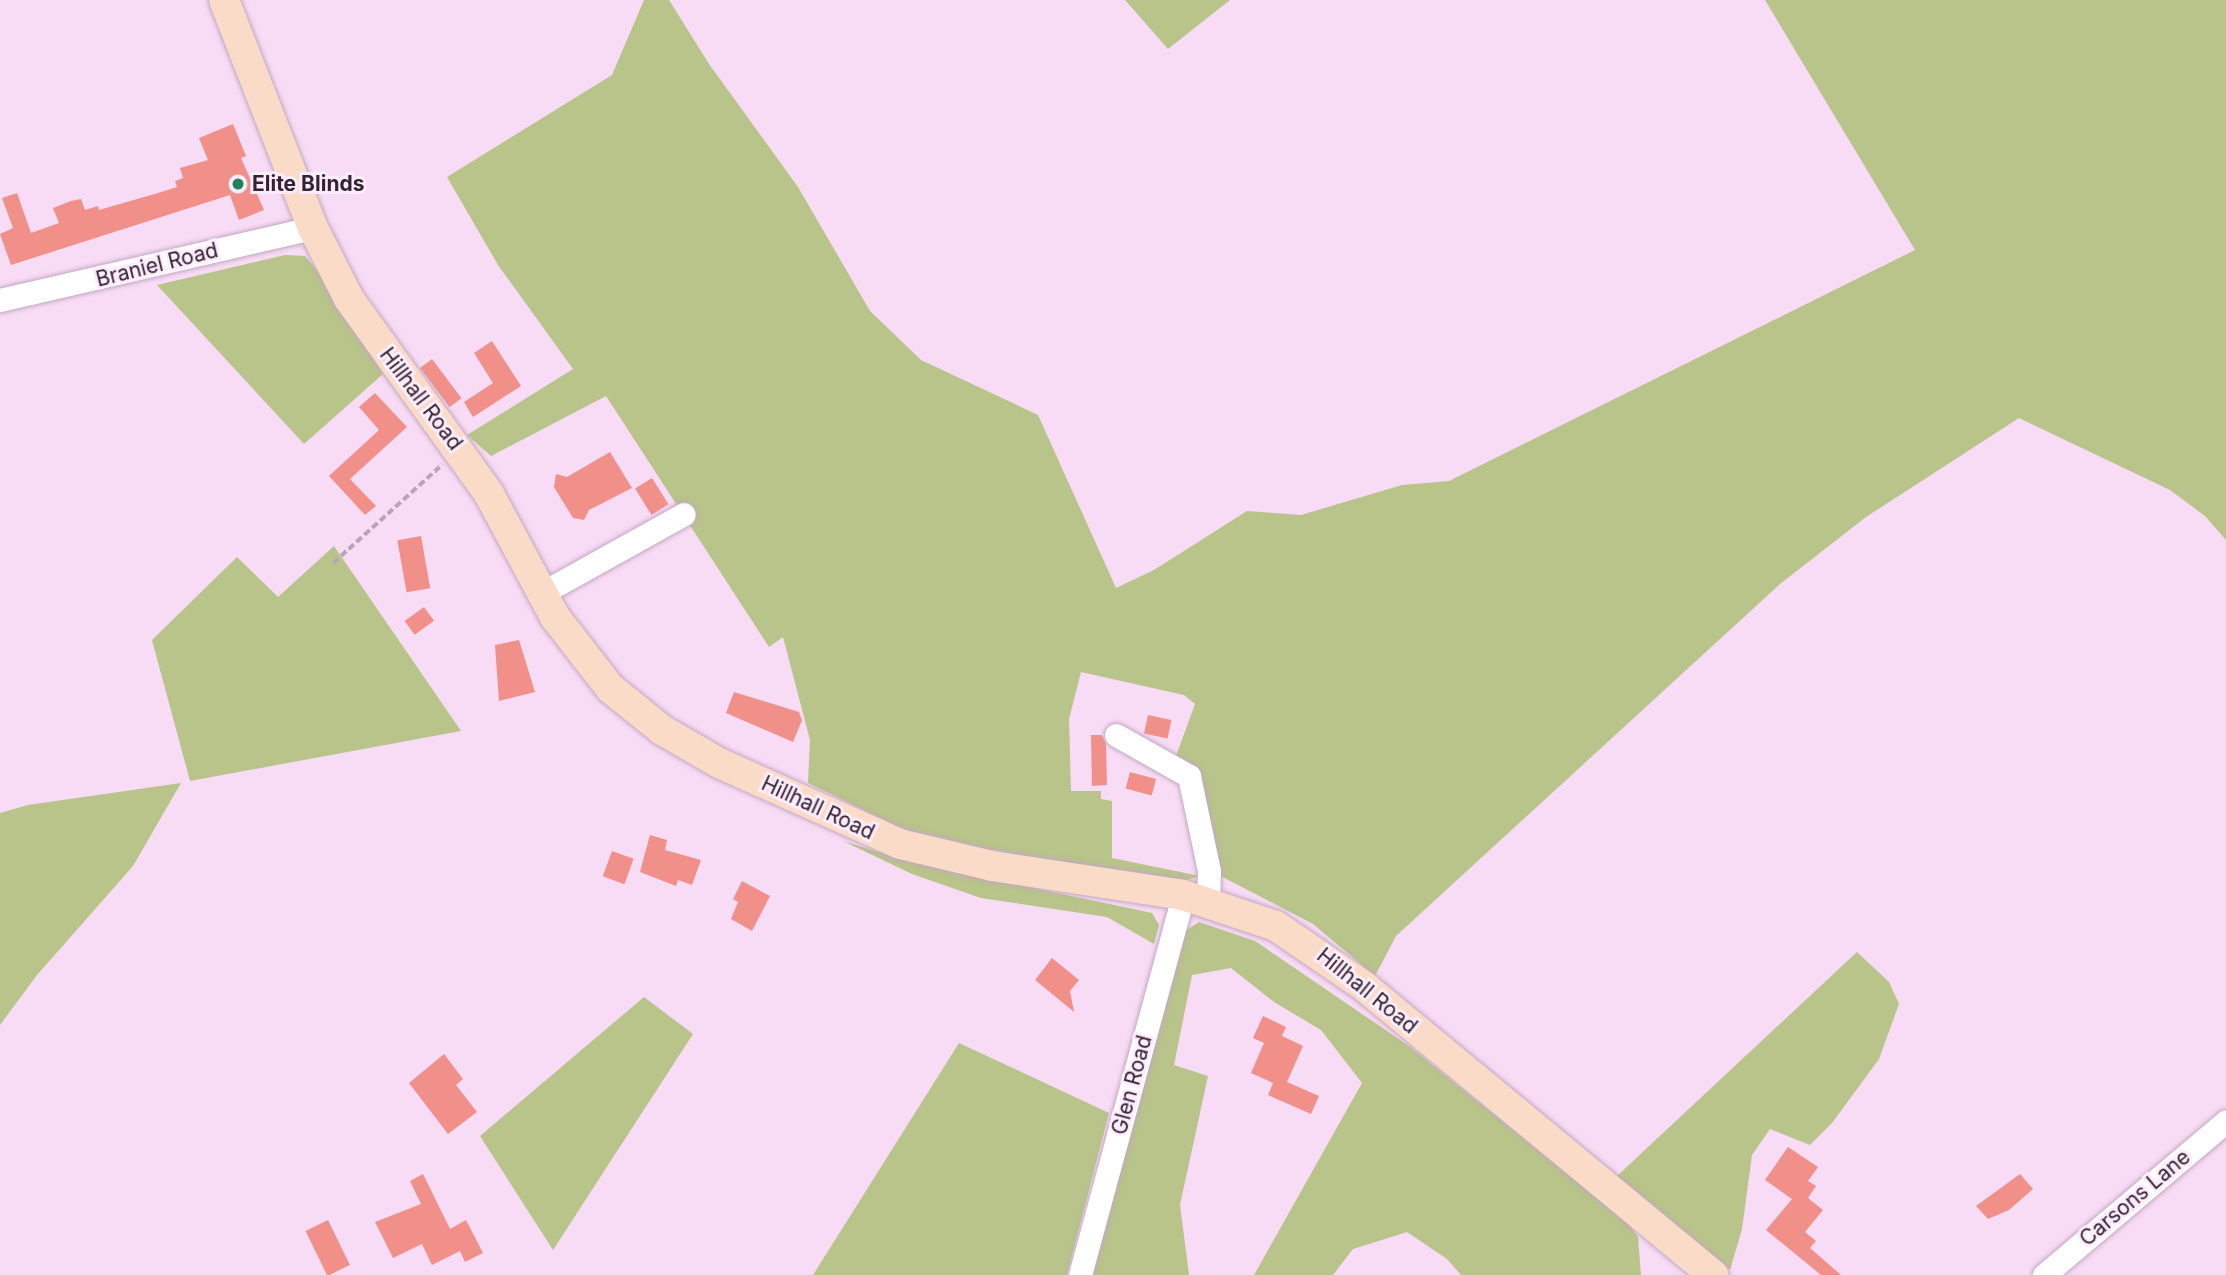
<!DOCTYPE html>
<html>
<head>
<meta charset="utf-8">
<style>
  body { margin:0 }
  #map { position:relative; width:2226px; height:1275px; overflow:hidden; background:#f8dbf5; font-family:Inter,sans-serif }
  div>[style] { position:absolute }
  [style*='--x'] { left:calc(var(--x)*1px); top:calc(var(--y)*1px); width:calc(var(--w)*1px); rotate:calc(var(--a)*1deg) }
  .green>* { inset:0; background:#b8c489 }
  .building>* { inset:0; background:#f19089; transform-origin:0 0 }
  .path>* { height:3.5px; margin-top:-1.75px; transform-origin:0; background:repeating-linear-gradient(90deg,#bba4b9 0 7px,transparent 0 10.5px) }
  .roads { filter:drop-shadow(0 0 2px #c4a8c1) drop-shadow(0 0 2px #c4a8c1) }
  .minor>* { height:23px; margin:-11.5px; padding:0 11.5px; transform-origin:11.5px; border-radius:11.5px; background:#fff }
  .major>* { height:30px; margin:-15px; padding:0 15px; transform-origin:15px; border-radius:15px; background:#fadbc8 }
  .dots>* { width:19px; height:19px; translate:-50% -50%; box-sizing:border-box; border:4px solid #feecfc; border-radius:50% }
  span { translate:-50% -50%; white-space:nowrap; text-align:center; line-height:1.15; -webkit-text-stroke:6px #feecfc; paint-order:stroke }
  .poi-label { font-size:21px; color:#30252f; font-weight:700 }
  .left { translate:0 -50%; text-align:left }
  .street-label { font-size:21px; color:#30252f }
</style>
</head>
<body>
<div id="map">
  <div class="green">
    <i style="clip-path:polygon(644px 0,669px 0,709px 64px,798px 187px,870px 311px,921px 360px,1038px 415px,1116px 588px,1154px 570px,1247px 511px,1301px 515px,1402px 485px,1449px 481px,1915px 250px,1765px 0,2226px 0,2226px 540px,2205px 516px,2170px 490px,2019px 418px,1866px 517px,1780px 584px,1396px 936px,1375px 976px,1313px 924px,1217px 874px,1176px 756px,1195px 704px,1184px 695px,1081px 672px,1069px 719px,1071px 791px,1101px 791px,1101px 799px,1112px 801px,1112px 858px,1200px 876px,1187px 880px,1058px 861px,945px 842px,901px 828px,808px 783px,810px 740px,783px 637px,769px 647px,606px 396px,491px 456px,467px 435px,573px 369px,498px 265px,447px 177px,612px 75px)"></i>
    <i style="clip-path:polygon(1125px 0,1230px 0,1168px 49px)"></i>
    <i style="clip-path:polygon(285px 255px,305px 256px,322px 276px,383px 374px,304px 444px,157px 285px)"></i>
    <i style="clip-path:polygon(334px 546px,461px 731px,190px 781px,152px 640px,237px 557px,278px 597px)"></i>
    <i style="clip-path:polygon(181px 783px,133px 866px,37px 975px,0 1025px,0 813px,28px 805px)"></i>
    <i style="clip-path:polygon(843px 841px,911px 862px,1152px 913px,1159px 925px,1154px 944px,1107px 917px,981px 898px,912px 874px)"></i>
    <i style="clip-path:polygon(1199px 922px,1255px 941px,1409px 1046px,1626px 1221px,1638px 1237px,1641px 1275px,1461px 1275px,1447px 1259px,1407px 1232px,1353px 1249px,1333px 1275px,1254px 1275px,1362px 1083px,1321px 1030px,1274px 1002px,1231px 968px,1192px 975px,1174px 1065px,1208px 1076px,1180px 1205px,1189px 1275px,1093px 1275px,1182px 933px)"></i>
    <i style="clip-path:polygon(1857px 952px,1889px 982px,1899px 1004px,1879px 1059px,1832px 1123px,1810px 1145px,1770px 1129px,1752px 1155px,1742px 1229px,1730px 1270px,1617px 1176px)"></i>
    <i style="clip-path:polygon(644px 997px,693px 1034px,553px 1250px,480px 1136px)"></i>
    <i style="clip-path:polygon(959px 1043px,1109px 1113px,1067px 1275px,813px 1275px)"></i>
  </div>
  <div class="building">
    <i style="clip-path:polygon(233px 124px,246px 156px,241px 158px,264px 210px,239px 220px,230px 195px,11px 265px,0 234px,13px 228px,2px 198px,17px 193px,31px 233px,59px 223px,53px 208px,71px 201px,81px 199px,85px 210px,98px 206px,99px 210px,158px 193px,177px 187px,175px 181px,183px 178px,180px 168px,208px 160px,199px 138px)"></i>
    <i style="clip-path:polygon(492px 341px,521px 386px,473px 417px,464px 402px,493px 383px,474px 353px)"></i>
    <i style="left:432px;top:359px;width:49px;height:15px;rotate:53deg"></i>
    <i style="clip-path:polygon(375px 393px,407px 427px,350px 479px,376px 506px,365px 515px,329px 476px,379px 430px,359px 407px)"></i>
    <i style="clip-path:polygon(610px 452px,632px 488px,589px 510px,584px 520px,573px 518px,554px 487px,556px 474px,567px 477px)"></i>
    <i style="left:652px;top:478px;width:31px;height:20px;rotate:58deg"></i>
    <i style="left:421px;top:536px;width:53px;height:24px;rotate:80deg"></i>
    <i style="left:424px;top:607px;width:17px;height:24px;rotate:54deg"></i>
    <i style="clip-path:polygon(519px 640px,535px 692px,499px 701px,495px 645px)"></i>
    <i style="clip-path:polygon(734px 692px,799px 712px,802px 720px,793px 742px,726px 713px)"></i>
    <i style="left:1148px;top:715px;width:24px;height:19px;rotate:12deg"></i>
    <i style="clip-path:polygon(1091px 735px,1102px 735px,1106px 744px,1107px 785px,1092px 786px)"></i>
    <i style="left:1130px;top:772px;width:27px;height:17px;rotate:15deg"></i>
    <i style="clip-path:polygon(650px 835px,667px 840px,665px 850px,701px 860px,692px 885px,678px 880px,676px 886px,640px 872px)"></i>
    <i style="left:612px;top:851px;width:23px;height:27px;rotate:20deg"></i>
    <i style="clip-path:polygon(742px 881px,770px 896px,752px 931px,731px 919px,738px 902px,733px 899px)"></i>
    <i style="clip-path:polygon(1052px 958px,1079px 980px,1070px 991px,1074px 1012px,1035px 980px)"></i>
    <i style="clip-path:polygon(1263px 1016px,1286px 1027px,1282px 1036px,1303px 1046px,1287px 1082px,1319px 1096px,1311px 1114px,1268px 1095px,1273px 1083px,1251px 1073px,1264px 1043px,1253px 1038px)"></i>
    <i style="clip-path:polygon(444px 1054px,463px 1079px,456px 1085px,477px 1112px,448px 1134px,409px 1083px)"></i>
    <i style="clip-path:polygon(1788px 1147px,1818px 1167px,1808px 1181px,1816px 1186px,1808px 1198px,1823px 1210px,1805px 1232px,1816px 1241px,1810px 1248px,1841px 1275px,1821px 1275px,1766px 1230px,1792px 1199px,1765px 1180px)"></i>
    <i style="clip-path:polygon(423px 1174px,450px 1229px,466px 1220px,483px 1253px,465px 1262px,460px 1251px,432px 1265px,422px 1244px,393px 1258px,375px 1222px,421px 1204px,410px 1181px)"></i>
    <i style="clip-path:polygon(2020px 1174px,2033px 1189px,2009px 1210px,1988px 1219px,1976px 1206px)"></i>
    <i style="left:328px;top:1220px;width:50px;height:25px;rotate:64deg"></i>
  </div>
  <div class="path">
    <i style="--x:333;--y:563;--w:147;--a:-42"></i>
  </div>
  <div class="roads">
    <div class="minor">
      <i style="--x:0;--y:300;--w:321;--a:-13"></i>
      <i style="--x:542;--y:593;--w:162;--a:-29.1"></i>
      <i style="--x:1116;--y:735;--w:84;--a:29.3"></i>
      <i style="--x:1189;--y:776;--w:97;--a:78.1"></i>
      <i style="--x:1209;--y:871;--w:30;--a:92"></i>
      <i style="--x:1080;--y:1275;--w:394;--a:-74.8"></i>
      <i style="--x:2044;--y:1275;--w:238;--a:-40.2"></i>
    </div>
    <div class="major">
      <i style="--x:224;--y:0;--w:245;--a:68.7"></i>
      <i style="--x:313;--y:228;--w:80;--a:63.1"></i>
      <i style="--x:349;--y:299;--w:240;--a:54.3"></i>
      <i style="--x:489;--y:494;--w:140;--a:61.8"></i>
      <i style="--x:555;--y:617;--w:90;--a:52.2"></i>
      <i style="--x:610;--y:688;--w:67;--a:38.9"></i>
      <i style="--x:662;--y:730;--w:66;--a:30.1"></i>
      <i style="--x:719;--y:763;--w:198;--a:24.1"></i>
      <i style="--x:900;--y:844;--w:95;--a:13.4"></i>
      <i style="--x:992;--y:866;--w:193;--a:8.6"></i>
      <i style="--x:1183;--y:895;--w:98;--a:18.4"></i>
      <i style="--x:1276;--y:926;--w:108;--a:34.4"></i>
      <i style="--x:1365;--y:987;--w:452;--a:39.6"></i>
    </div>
  </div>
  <div class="dots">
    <i style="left:238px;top:184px;background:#1e825c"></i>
  </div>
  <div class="poi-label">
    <span class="left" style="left:252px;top:184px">Elite Blinds</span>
  </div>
  <div class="street-label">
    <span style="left:157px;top:265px;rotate:-14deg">Braniel Road</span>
    <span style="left:421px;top:399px;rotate:53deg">Hillhall Road</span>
    <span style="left:818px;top:808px;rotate:25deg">Hillhall Road</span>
    <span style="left:1367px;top:991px;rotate:39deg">Hillhall Road</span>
    <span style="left:1132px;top:1085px;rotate:-75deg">Glen Road</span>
    <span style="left:2135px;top:1198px;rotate:-40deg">Carsons Lane</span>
  </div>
</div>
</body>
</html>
